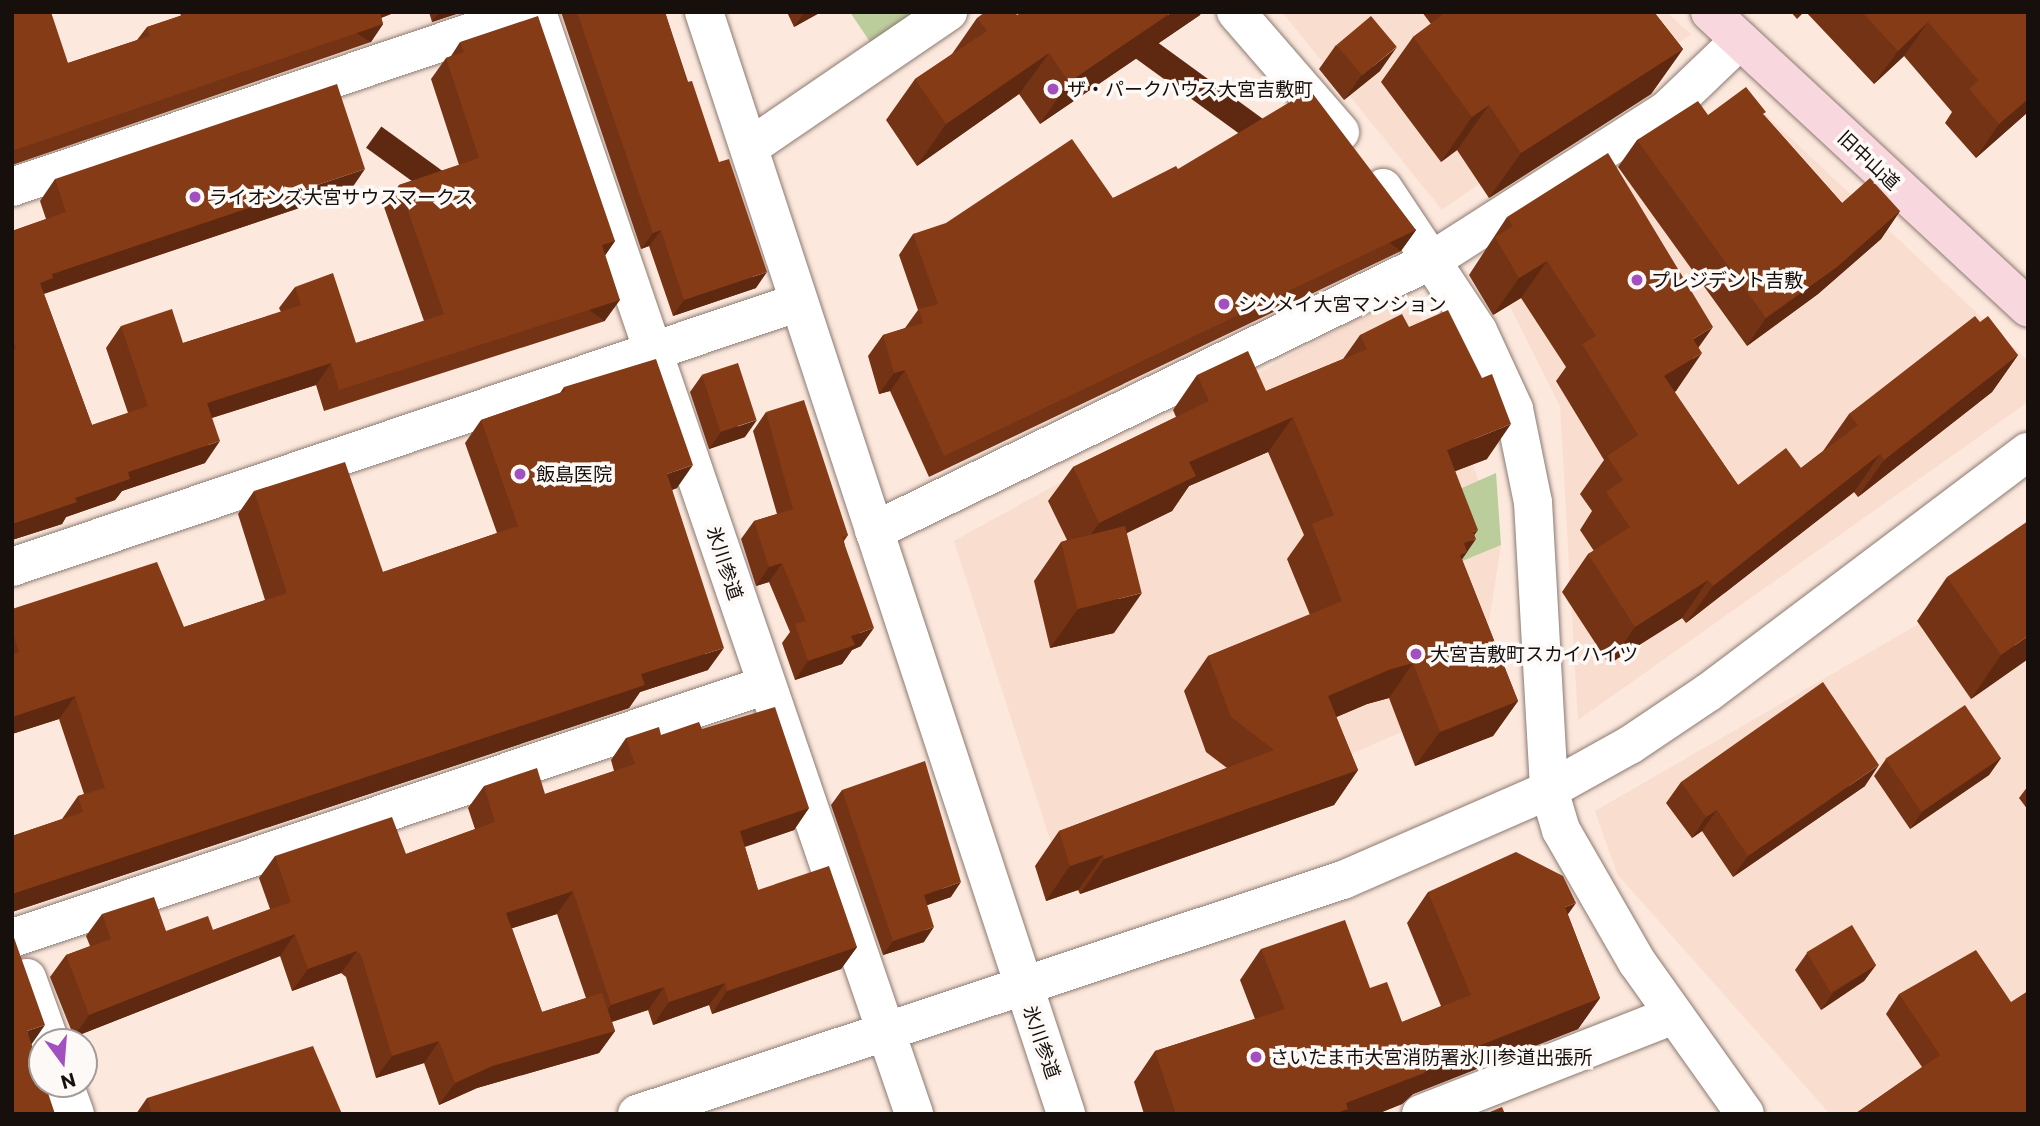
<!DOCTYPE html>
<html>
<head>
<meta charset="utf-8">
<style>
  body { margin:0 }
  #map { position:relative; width:2040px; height:1126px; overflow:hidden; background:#fce8dd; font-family:Commissioner,"Noto Sans JP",sans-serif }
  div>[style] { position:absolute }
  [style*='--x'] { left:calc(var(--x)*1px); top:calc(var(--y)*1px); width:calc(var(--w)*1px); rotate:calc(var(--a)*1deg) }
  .built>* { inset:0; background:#f9ddce }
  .green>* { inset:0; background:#bccd9c }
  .roads { filter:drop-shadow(0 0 2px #8d7a71) drop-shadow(0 0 2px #8d7a71) }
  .minor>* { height:38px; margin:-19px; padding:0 19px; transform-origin:19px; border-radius:19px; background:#fff }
  .major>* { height:38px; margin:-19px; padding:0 19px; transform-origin:19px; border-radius:19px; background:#f8d7df }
  .wall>* { inset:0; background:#733314 }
  .shaded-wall>* { inset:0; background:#5e2910; transform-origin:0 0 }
  .building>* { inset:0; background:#863b17; transform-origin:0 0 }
  .dots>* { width:19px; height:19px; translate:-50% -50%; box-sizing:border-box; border:4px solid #fdf9f7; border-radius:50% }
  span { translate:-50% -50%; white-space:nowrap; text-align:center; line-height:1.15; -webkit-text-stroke:7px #fdf9f7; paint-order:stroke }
  .poi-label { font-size:19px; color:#160f0c }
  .left { translate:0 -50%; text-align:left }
  .street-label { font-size:19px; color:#160f0c }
  .frame { position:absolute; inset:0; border:14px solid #160f0c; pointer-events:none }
  .north { position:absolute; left:28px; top:1028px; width:70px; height:70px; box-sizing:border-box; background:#fdf9f7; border:2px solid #a19b99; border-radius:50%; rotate:164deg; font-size:19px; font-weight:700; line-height:28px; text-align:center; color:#160f0c }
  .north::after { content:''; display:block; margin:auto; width:24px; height:32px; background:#a250c0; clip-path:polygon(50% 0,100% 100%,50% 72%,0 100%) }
</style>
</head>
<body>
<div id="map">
  <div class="built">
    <i style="clip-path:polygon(1282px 12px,1666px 12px,1691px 34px,1442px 210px)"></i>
    <i style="clip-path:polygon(1748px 98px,2028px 361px,2028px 402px,1578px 720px,1560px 406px,1491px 268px)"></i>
    <i style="clip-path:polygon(1411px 289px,1501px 545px,1477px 699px,1063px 880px,954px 541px)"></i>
    <i style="clip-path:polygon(2028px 561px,2028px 1114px,1830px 1114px,1617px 874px,1595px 811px)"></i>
  </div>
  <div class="green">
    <i style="clip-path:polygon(850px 12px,919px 12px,872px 45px)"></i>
    <i style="clip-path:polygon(1496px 473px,1501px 545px,1460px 562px,1437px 499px)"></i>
  </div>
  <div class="roads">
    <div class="minor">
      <i style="--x:537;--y:12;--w:1165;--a:71.11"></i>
      <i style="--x:704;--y:12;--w:1160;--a:71.81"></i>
      <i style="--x:1236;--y:12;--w:159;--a:49.1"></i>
      <i style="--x:750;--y:147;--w:240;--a:-34.3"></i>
      <i style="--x:12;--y:187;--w:548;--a:-18.63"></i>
      <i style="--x:1383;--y:188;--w:172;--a:56.4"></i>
      <i style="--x:1478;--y:331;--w:86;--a:65.2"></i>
      <i style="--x:1514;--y:409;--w:95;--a:78.5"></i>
      <i style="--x:1533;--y:502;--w:288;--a:86.8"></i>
      <i style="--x:1549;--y:790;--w:42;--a:73.3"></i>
      <i style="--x:1561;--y:830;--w:152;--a:60.1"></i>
      <i style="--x:1637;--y:962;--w:186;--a:54.6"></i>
      <i style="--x:874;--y:531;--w:623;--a:-25.91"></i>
      <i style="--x:1434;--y:259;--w:277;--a:-32.6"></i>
      <i style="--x:1667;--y:110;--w:101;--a:-43.8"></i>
      <i style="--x:12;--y:567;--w:830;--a:-18.61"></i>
      <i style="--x:13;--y:938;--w:794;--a:-18.57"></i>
      <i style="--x:27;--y:978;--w:68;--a:70.2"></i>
      <i style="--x:64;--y:1084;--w:32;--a:70"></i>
      <i style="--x:637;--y:1114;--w:744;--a:-18.34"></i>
      <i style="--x:1343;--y:880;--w:225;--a:-23.6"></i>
      <i style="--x:1549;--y:790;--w:93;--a:-29.1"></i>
      <i style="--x:1630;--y:745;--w:95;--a:-33.9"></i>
      <i style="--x:1709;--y:692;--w:399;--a:-37"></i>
      <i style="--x:1421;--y:1114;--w:272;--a:-21.4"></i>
    </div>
    <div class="major">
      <i style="--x:1710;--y:12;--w:434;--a:42.9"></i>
    </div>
  </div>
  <div class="wall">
    <i style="clip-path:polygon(12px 12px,68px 63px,137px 40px,147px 27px,181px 16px,180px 12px,396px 12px,381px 18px,383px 24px,371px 42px,12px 165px)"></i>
    <i style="clip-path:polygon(429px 12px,462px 12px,432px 22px)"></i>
    <i style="clip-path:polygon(561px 12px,665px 12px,756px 288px,673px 316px,649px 246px,641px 249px)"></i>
    <i style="clip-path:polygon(787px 12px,821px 12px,794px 27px)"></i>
    <i style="clip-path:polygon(1422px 12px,1654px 12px,1683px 49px,1651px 94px,1489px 198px,1457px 150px,1441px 162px,1381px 82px,1413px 37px,1431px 24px)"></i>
    <i style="clip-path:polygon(1791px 12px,1804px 12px,1797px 19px)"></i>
    <i style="clip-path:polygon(1806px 12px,2028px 12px,2028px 112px,1976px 158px,1945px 123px,1952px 112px,1904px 56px,1874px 84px)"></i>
    <i style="clip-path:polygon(1017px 15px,1200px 15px,1040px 124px,1019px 94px,917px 166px,886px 120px,915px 79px,952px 54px,977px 18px)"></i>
    <i style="clip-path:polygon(460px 42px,615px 241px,605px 255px,605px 321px,324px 411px,316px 385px,212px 418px,205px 463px,122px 491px,115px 500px,66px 517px,62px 524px,12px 540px,12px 231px,46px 219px,40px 201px,55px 179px,350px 191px,44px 294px,92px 425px,128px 413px,106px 348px,121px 326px,183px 343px,281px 312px,279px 308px,295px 287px,356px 343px,424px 321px,384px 207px,399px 185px,459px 165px,431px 79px,446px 58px,451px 56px)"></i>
    <i style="clip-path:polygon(1336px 45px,1380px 71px,1344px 100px,1319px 69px)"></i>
    <i style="clip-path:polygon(1708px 115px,1764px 115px,1842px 203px,1900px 211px,1881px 239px,1818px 294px,1747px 346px,1618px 167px,1637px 140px)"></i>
    <i style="clip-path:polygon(1178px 169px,1416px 230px,1401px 251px,929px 477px,890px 391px,879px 394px,868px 356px,883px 335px,905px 328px,918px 310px,899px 255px,913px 234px,1113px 198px)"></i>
    <i style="clip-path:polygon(1507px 217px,1698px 348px,1676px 391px,1674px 392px,1738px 485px,1801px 468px,1823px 451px,1849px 414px,1980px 322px,2018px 355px,1992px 392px,1858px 497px,1854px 492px,1686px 623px,1682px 618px,1609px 664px,1562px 592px,1588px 554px,1594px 551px,1580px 530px,1592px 511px,1580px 494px,1604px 460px,1556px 381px,1566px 367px,1521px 298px,1493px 315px,1469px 275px)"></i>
    <i style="clip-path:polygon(1409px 327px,1487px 459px,1455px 471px,1474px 535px,1467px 552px,1462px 559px,1518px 701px,1493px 736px,1415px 766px,1389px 698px,1367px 704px,1336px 717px,1358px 770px,1334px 805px,1080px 894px,1078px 890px,1046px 901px,1035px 866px,1059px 831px,1227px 768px,1206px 752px,1184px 691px,1208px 656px,1310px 615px,1287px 559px,1304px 535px,1268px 452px,1189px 486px,1172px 511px,1127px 533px,1114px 633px,1050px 648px,1034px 581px,1061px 542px,1067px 540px,1048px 501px,1073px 467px,1176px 417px,1173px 410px,1197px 375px,1266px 391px,1343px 359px,1360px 335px)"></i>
    <i style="clip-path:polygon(702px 375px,745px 437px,709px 449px,690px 392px)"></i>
    <i style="clip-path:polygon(564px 387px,677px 488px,672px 490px,708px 670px,640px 692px,629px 708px,12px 912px,12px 836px,62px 819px,78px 796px,84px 794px,59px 719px,12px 734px,12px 609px,184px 627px,265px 600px,238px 514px,254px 491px,383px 572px,497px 533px,465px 443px,481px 420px,560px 393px)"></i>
    <i style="clip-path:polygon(766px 412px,848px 535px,844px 541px,861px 646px,852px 650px,842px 664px,795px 680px,782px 643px,790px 632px,769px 582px,756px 586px,741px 539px,754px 521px,777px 514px,753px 431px)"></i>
    <i style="clip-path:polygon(1947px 577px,2028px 659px,1971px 699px,1917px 621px)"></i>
    <i style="clip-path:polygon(evenodd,702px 729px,809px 808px,794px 830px,745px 847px,758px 890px,857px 947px,841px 969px,712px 1014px,709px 1005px,653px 1025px,648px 1010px,612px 1022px,615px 1031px,599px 1053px,477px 1088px,439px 1105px,424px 1063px,376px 1078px,346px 977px,341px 973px,292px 991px,280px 956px,74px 1037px,50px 977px,66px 955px,90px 946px,86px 936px,102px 914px,166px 931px,213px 930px,270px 909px,259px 878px,275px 856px,406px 854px,475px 829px,468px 808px,484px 786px,545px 794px,614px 771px,611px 760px,626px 738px,661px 735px,702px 729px,557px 914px,586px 998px,542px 1012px,512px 928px,557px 914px)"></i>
    <i style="clip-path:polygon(2001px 758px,1989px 775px,1910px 829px,1874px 776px,1886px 759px)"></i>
    <i style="clip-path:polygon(1681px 782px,1865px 786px,1733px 877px,1702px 831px,1692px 838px,1666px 803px)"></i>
    <i style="clip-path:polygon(2028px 786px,2028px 810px,2019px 798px)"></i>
    <i style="clip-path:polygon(842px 790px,951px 897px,927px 905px,924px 942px,883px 955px,831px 805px)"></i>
    <i style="clip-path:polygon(1428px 892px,1568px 915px,1600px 998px,1578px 1029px,1413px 1094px,1402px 1104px,1377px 1114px,1144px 1114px,1134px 1082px,1155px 1051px,1255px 1019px,1240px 980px,1261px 949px,1370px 988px,1402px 1022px,1441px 1006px,1407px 923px)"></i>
    <i style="clip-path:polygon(1807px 953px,1876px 965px,1864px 981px,1821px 1010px,1795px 970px)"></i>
    <i style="clip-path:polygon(1899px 994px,2028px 1114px,1855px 1114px,1922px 1067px,1886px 1014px)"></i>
    <i style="clip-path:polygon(147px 1098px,342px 1114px,136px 1114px)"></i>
  </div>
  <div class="shaded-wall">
    <i style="clip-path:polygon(373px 12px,396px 12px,365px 24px)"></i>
    <i style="clip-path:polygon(439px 12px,462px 12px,432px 22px)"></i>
    <i style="clip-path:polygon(805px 12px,821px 12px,794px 27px,804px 13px)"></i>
    <i style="clip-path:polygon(1172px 12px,1202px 12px,1200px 15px,1040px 124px,1069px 82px)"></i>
    <i style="clip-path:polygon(1928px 22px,1904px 56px,1874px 84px,1898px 51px)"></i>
    <i style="left:383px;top:24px;width:22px;height:392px;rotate:124deg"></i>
    <i style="clip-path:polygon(1397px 47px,1380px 71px,1344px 100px,1361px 76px)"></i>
    <i style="clip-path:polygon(1683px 49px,1651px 94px,1489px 198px,1521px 153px)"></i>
    <i style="clip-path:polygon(1049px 53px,1019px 94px,917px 166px,946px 124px)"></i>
    <i style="clip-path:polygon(2028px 99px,2028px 112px,1976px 158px,1999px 124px)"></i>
    <i style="clip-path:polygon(1489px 105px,1457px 150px,1441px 162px,1472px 117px)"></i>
    <i style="clip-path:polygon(365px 169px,350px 191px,42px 294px,40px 283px,52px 274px)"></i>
    <i style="clip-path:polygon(1900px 211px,1881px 239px,1818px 294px,1747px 346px,1766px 318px)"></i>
    <i style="clip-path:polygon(661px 230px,649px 246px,641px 249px,653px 233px)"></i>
    <i style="left:1416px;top:230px;width:26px;height:523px;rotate:126deg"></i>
    <i style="clip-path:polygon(615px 241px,600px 263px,602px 245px)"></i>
    <i style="clip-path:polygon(1547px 261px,1521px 298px,1493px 315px,1519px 278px)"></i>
    <i style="clip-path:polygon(767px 272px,756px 288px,673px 316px,684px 300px)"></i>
    <i style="left:620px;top:300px;width:26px;height:295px;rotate:126deg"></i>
    <i style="clip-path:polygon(1713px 327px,1689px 361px,1702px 353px,1676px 391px,1637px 414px,1664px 376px,1693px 339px)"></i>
    <i style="clip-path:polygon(2018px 355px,1992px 392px,1858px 497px,1884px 460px)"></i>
    <i style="clip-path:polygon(331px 363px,316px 385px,192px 424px,207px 403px)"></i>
    <i style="clip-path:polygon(905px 370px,890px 391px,879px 394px,894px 373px)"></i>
    <i style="clip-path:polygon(1293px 417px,1268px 452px,1189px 486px,1172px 511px,1075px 558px,1099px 523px,1189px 462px)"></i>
    <i style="clip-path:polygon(757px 420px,745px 437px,709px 449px,721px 432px)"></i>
    <i style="clip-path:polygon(1511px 424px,1487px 459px,1422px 484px,1447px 450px)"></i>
    <i style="clip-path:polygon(220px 441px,205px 463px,122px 491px,115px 500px,66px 517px,62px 524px,12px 540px,12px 524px,75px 498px,128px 472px)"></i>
    <i style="clip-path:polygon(1880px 454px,1854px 492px,1686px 623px,1713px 586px)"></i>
    <i style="clip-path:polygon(693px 465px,677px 488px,651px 497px,667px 474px)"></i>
    <i style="clip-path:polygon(1478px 530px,1470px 541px,1476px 539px,1443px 587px,1464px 543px,1473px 532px)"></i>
    <i style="clip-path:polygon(782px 563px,769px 582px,756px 586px,769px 567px)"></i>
    <i style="clip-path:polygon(1708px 580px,1682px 618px,1609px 664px,1635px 627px)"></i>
    <i style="clip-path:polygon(1142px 593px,1114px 633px,1050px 648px,1078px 609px)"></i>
    <i style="clip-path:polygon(874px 628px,861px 646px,852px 650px,842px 664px,795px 680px,808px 661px,851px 636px)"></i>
    <i style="clip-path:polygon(2028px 636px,2028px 659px,1971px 699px,2001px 655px)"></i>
    <i style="clip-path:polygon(724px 648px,708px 670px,640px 692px,629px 708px,12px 912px,12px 894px,641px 674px)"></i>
    <i style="clip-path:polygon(1413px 663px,1389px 698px,1367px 704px,1304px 731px,1328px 696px,1391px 669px)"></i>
    <i style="clip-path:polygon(75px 696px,59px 719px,12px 734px,12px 717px)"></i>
    <i style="clip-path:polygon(1518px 701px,1493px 736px,1415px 766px,1440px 732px)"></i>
    <i style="clip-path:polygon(2001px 758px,1989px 775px,1910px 829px,1922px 812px)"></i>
    <i style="clip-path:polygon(1879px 765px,1865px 786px,1733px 877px,1748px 856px)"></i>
    <i style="clip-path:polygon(1358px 770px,1334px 805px,1080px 894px,1104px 859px)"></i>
    <i style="clip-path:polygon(809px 808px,794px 830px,725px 853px,740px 831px)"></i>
    <i style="clip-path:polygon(1717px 810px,1702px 831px,1692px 838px,1706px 817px)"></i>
    <i style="clip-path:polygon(1103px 855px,1078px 890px,1046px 901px,1070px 866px)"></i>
    <i style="clip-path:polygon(961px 882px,951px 897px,913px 910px,924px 895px)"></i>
    <i style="clip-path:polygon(573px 891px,557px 914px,491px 935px,506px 913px)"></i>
    <i style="clip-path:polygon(1576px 903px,1554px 934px,1565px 907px)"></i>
    <i style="clip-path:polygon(934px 927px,924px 942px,883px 955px,893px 941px)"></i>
    <i style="clip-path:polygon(295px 934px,280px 956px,74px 1037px,89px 1015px)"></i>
    <i style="clip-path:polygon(857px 947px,841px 969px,712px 1014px,727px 991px)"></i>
    <i style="clip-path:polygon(357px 951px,341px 973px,292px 991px,308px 969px)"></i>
    <i style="clip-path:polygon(1876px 965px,1864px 981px,1821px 1010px,1833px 993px)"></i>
    <i style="clip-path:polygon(725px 983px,709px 1005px,653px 1025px,669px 1002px)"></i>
    <i style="clip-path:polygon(664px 987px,648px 1010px,595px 1027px,611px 1005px)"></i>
    <i style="clip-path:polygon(1600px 998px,1578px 1029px,1413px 1094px,1402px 1104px,1377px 1114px,1334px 1114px,1346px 1103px,1435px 1063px)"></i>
    <i style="clip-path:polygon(45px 1025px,29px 1048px,27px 1031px)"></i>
    <i style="clip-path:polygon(615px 1031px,599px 1053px,477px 1088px,439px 1105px,455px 1083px,492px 1066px)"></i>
    <i style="clip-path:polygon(439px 1041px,424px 1063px,376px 1078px,392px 1056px)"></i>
  </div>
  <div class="building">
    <i style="clip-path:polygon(12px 12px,51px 12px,68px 63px,150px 36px,147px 27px,191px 12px,380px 12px,383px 24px,12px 151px)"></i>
    <i style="clip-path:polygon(577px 12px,665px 12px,687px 82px,692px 81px,719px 162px,729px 159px,767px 272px,684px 300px,661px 230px,653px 233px)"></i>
    <i style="clip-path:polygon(985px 12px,1015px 12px,1017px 15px,1022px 12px,1172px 12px,1069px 82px,1049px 53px,946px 124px,915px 79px,987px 31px,977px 18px)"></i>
    <i style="clip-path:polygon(1446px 12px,1654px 12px,1683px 49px,1521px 153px,1489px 105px,1472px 117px,1413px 37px)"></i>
    <i style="clip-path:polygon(1862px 12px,2028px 12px,2028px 99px,1999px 124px,1969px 89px,1978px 80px,1928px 22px,1898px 51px)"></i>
    <i style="clip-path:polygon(538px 16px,615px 241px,602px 245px,620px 300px,339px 390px,331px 363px,207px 403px,220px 441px,128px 472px,130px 479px,75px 498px,77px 502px,12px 524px,12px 350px,16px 349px,12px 335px,12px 231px,66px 212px,55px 179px,337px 84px,365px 169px,52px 274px,53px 278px,40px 283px,92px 425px,148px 406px,121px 326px,172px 309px,183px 343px,301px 305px,295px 287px,333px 273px,356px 343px,444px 314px,399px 185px,479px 158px,446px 58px,464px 52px,460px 42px)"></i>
    <i style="left:1371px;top:16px;width:40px;height:45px;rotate:50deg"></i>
    <i style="clip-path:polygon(1746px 87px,1766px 112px,1763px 114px,1842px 203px,1870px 178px,1900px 211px,1837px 267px,1766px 318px,1637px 140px,1698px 101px,1708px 115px)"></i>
    <i style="clip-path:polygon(1310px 90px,1416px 230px,944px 456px,905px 370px,894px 373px,883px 335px,923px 323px,919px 309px,938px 304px,913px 234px,946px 223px,1072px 139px,1113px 198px,1176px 166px,1178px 169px)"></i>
    <i style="clip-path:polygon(1608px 153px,1713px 327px,1693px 339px,1702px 353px,1664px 376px,1738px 485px,1786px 448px,1801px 468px,1858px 425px,1849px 414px,1975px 316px,1980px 322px,1988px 316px,2018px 355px,1884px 460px,1880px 454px,1713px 586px,1708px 580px,1635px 627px,1588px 554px,1630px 527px,1606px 492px,1623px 480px,1607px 456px,1638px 435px,1582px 344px,1596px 336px,1547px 261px,1519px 278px,1495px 237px,1513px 226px,1507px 217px)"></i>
    <i style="clip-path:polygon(1448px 310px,1482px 378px,1492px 374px,1511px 424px,1447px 450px,1478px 530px,1473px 532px,1476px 539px,1464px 543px,1467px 552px,1460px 555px,1518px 701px,1440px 732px,1413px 663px,1391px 669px,1328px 696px,1358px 770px,1104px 859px,1103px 855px,1070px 866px,1059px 831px,1274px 750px,1231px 717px,1208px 656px,1342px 601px,1312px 524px,1334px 515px,1293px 417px,1189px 462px,1196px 476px,1099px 523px,1073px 467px,1209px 401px,1197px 375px,1248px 351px,1266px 391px,1367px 349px,1360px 335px,1402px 314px,1409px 327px)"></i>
    <i style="clip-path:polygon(656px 359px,693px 465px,667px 474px,724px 648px,641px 674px,645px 685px,12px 894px,12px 836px,83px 812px,78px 796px,105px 788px,75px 696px,12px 717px,12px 655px,19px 652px,12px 631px,12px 609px,157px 562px,184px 627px,287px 593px,254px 491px,345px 462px,383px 572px,518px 526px,481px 420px,565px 391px,564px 387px)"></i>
    <i style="left:738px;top:363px;width:60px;height:38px;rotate:72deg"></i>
    <i style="clip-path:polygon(804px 400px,848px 535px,842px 537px,874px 628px,851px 636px,855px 645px,808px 661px,795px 624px,806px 621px,782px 563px,769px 567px,754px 521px,793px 509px,766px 412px)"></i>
    <i style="clip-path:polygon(2028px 521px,2028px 636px,2001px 655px,1947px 577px)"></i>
    <i style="left:1125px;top:526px;width:69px;height:66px;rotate:76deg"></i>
    <i style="clip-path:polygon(1823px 682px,1879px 765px,1748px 856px,1717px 810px,1706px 817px,1681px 782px)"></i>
    <i style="left:1965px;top:705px;width:64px;height:96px;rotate:56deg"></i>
    <i style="clip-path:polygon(775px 707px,809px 808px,740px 831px,758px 890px,829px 866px,857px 947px,727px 991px,725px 983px,669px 1002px,664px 987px,611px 1005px,573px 891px,506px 913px,542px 1012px,602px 993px,615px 1031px,492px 1066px,455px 1083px,439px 1041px,392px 1056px,361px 955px,357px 951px,308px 969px,295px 934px,89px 1015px,66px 955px,111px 939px,102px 914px,154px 897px,166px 931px,208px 916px,213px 930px,291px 902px,275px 856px,392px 817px,406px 854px,495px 822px,484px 786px,537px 768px,545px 794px,635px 764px,626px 738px,659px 727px,661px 735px,699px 722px,702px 729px)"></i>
    <i style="clip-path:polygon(925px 761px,961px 882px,924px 895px,934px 927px,893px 941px,842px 790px)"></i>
    <i style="clip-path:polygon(1516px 852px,1563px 876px,1576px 903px,1565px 907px,1600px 998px,1435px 1063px,1424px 1073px,1346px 1103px,1348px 1109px,1334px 1114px,1176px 1114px,1155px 1051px,1285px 1009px,1261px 949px,1345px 920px,1370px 988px,1387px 982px,1402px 1022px,1471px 995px,1428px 892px)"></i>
    <i style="left:1852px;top:925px;width:47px;height:53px;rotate:59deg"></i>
    <i style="clip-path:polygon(12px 932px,45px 1025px,27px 1031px,42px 1075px,42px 1084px,45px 1084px,55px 1114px,12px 1114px)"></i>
    <i style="clip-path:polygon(1976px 950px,2011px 1002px,2028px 991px,2028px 1114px,1856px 1114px,1856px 1113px,1940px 1055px,1899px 994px)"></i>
    <i style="clip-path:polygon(313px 1046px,342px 1114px,152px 1114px,147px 1098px)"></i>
    <i style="clip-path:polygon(1502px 1107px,1505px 1114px,1485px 1114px)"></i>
  </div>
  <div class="dots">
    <i style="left:1053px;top:89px;background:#a250c0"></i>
    <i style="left:195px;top:197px;background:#a250c0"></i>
    <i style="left:1637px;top:280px;background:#a250c0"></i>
    <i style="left:1224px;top:304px;background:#a250c0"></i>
    <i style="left:520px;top:474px;background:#a250c0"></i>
    <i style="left:1416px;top:654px;background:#a250c0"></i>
    <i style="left:1256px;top:1057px;background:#a250c0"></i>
  </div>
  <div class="poi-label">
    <span class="left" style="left:1067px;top:89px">ザ・パークハウス大宮吉敷町</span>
    <span class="left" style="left:209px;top:197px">ライオンズ大宮サウスマークス</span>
    <span class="left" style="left:1651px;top:280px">プレジデント吉敷</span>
    <span class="left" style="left:1238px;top:304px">シンメイ大宮マンション</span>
    <span class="left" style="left:536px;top:474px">飯島医院</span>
    <span class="left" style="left:1430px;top:654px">大宮吉敷町スカイハイツ</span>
    <span class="left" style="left:1270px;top:1057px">さいたま市大宮消防署氷川参道出張所</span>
  </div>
  <div class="street-label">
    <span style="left:1869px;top:160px;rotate:43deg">旧中山道</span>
    <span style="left:725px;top:563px;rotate:72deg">氷川参道</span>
    <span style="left:1042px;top:1042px;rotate:71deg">氷川参道</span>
  </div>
  <div class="frame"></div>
  <div class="north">N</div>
</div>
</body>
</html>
